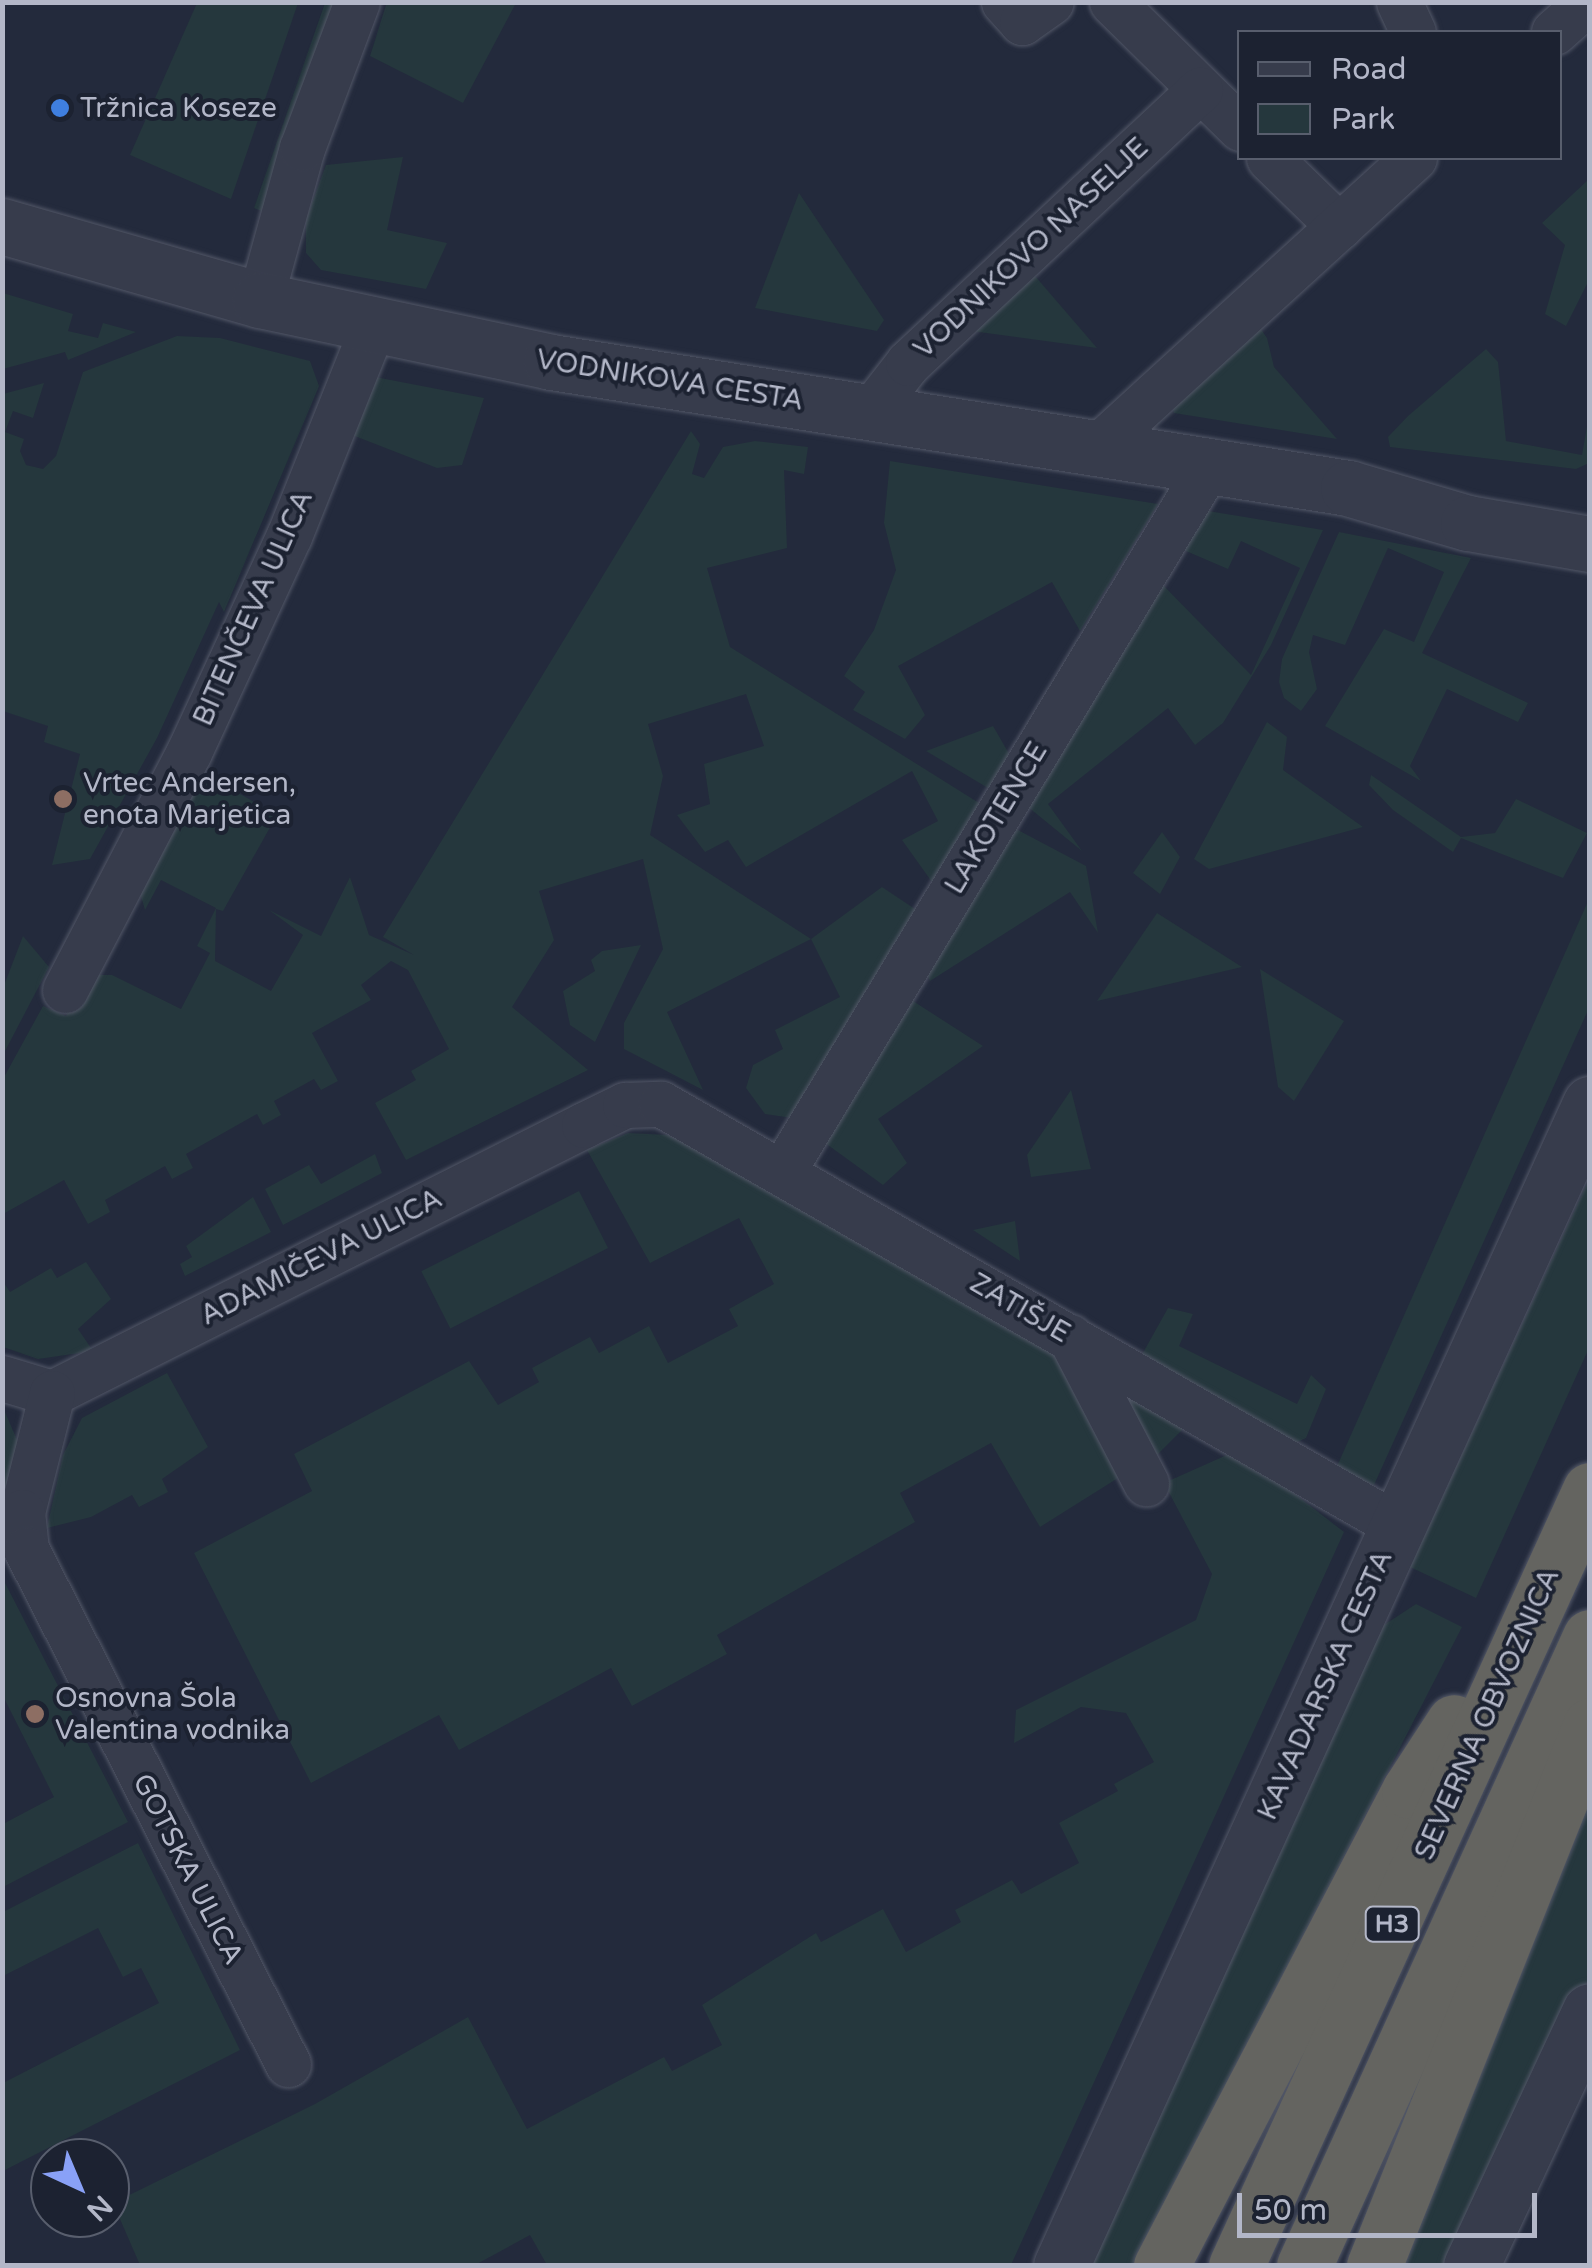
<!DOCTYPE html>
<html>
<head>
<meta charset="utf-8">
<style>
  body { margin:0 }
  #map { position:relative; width:1592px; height:2268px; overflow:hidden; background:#232a3c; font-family:"Varela Round",sans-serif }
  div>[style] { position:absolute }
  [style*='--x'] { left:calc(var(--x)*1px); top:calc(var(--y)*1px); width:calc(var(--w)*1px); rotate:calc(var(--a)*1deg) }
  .green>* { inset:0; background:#25373d; transform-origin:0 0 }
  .roads { filter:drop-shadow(0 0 2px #525767) drop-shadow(0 0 2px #525767) }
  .minor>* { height:45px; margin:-22.5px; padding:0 22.5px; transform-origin:22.5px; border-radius:22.5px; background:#373c4c }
  .tertiary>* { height:55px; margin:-27.5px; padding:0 27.5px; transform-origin:27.5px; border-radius:27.5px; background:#373c4c }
  .trunk>* { height:55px; margin:-27.5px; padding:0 27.5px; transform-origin:27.5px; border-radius:27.5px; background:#646460 }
  .dots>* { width:28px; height:28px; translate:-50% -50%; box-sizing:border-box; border:5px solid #1c2231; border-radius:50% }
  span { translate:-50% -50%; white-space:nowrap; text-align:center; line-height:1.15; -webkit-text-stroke:8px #1c2231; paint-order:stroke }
  .shield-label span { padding:2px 8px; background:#1c2231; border:2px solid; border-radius:8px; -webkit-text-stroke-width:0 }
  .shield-label { font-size:25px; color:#b3b7c8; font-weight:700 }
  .poi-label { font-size:28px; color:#b3b7c8 }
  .left { translate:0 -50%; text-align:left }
  .street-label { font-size:28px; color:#b3b7c8 }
  .frame { position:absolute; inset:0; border:5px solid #b3b7c8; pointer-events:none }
  .legend { position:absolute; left:1237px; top:30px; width:325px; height:130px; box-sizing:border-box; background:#1c2231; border:2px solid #585e6d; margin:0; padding:12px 18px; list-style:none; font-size:30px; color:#b3b7c8 }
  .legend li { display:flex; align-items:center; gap:20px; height:50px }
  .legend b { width:50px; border:2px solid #585e6d }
  .north { position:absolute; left:30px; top:2138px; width:100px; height:100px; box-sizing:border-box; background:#1c2231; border:2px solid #585e6d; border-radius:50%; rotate:136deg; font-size:28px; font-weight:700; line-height:40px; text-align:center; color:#b3b7c8 }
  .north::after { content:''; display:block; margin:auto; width:35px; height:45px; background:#89a1f7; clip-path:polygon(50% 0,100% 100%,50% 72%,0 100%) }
  .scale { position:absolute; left:1237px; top:2193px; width:300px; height:45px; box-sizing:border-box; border:5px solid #b3b7c8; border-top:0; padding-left:12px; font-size:30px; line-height:35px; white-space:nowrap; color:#b3b7c8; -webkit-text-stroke:8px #1c2231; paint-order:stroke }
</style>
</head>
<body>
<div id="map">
  <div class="green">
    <i style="clip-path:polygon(387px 2px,515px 2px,516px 3px,463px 103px,370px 56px)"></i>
    <i style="clip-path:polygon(197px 3px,298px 3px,231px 199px,130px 155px)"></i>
    <i style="clip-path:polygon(325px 3px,338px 3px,264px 212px,254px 208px)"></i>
    <i style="clip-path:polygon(403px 157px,387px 230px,447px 243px,426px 289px,321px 270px,306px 253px,306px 219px,326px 165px)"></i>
    <i style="clip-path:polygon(1589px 179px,1589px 280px,1566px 326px,1545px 314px,1565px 245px,1542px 223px)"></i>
    <i style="clip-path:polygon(799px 193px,884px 320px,877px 331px,755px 308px)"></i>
    <i style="clip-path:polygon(1029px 269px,1097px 348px,964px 330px)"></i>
    <i style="clip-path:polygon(3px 293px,73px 314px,68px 331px,98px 338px,103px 323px,136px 332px,68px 360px,65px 352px,3px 369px)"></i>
    <i style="clip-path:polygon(1251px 315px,1267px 338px,1274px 367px,1337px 439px,1174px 413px,1172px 404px)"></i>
    <i style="clip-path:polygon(177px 336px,220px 338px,310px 361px,319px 386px,224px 612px,219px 602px,157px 738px,90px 859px,52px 865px,80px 754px,44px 742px,48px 726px,3px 711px,3px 394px,44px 383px,33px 418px,13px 411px,5px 432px,24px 439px,20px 451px,26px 465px,43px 469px,56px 456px,83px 372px)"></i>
    <i style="clip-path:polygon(1486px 349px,1498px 362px,1506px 441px,1582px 455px,1589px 415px,1587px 464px,1576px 469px,1390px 447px,1388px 437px,1408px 416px)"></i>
    <i style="clip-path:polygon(370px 376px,484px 398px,462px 465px,437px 468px,347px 433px)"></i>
    <i style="clip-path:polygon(691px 431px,700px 444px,692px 474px,704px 478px,723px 447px,755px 441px,808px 447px,804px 474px,784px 470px,787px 548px,707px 568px,730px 647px,987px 808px,932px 882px,902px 840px,938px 821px,912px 771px,746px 867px,728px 840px,705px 852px,677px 815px,710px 804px,704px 764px,764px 746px,746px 694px,648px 724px,663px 776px,650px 835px,811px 939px,882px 887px,924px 915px,792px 1118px,765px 1114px,746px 1088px,753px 1065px,783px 1049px,775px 1030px,840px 997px,811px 939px,667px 1012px,703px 1090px,624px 1049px,624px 1023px,663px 949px,643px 859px,539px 891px,554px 940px,512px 1007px,588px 1070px,406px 1160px,375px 1103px,416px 1080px,411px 1071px,449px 1049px,408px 970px,391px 961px,361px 985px,371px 1000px,312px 1033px,338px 1081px,321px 1090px,314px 1079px,274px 1101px,281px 1115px,263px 1125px,257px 1114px,186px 1154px,193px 1168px,172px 1179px,165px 1166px,105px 1200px,110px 1212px,88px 1224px,64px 1180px,3px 1214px,3px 1079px,43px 1006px,66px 1016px,87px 975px,112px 975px,181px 1009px,210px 953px,197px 946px,216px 908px,161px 880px,145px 910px,137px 882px,198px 770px,277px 815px,223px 911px,216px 909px,215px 961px,271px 991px,303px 935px,269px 910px,321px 936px,350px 877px,369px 935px,414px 955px,383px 937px)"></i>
    <i style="clip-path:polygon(890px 461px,1158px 504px,1080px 631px,1052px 582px,898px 666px,925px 715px,905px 739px,853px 710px,865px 692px,844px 676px,874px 630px,896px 570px,884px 523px)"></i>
    <i style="clip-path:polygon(1202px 510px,1323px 530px,1271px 645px,1223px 723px,1195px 745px,1168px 708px,1048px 804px,1082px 851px,1022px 802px,1159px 581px,1251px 675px,1300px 568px,1241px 541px,1228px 569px,1179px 548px)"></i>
    <i style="clip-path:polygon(1339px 532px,1471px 558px,1422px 653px,1528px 703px,1518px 722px,1447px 689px,1410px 766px,1421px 781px,1325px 726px,1384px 629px,1414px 642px,1444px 572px,1388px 548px,1345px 645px,1313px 635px,1309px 652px,1317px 689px,1301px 711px,1284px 698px,1279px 682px,1282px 659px)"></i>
    <i style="clip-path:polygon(1267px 722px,1287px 737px,1283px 770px,1363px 827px,1209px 869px,1194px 859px)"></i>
    <i style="clip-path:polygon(993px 726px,1015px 764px,993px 791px,926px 751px)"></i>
    <i style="clip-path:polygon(1371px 775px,1461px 837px,1495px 833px,1516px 799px,1587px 833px,1563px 878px,1461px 838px,1453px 852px,1393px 810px,1369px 785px)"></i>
    <i style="clip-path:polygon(1014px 828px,1086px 866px,1098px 933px,1070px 892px,930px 981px,923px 964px)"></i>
    <i style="clip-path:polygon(1162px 832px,1180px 857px,1160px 894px,1133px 873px)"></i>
    <i style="clip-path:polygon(1589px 899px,1589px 1008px,1374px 1485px,1334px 1473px)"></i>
    <i style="clip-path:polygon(1157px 913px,1242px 967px,1097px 1001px)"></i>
    <i style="clip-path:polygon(23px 936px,49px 967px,3px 1055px,3px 988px)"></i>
    <i style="clip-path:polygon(641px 945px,595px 1042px,570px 1025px,563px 991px,595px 971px,591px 960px,602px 951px)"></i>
    <i style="clip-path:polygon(1260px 969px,1344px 1021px,1294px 1101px,1278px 1087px)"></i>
    <i style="clip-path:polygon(913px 1001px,983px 1046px,878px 1119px,907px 1163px,883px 1185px,821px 1140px)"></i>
    <i style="clip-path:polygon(1071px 1090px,1091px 1169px,1031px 1177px,1027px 1155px)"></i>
    <i style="clip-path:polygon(628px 1133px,668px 1135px,713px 1152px,1056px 1353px,1126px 1473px,1040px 1527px,991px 1443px,900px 1493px,915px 1522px,717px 1635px,727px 1654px,632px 1706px,611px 1668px,459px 1750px,439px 1715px,311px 1783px,194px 1553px,312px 1491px,294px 1454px,469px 1361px,498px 1405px,539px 1382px,532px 1368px,590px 1337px,599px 1353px,649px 1326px,668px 1363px,738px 1326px,729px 1309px,774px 1284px,739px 1218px,650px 1263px,587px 1150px)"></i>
    <i style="clip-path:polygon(375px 1154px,382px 1173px,283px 1225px,265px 1189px,309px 1165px,321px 1184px)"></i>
    <i style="clip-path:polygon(1589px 1179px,1589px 1348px,1476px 1598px,1410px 1567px)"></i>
    <i style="left:579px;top:1191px;width:64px;height:177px;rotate:63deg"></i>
    <i style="clip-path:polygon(253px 1197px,271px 1232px,185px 1276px,180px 1264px,192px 1257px,186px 1246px)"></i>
    <i style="clip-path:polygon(1015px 1221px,1020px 1261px,973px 1230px)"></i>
    <i style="clip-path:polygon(86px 1262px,111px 1299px,78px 1329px,93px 1351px,38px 1359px,3px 1347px,2px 1280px,10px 1292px,51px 1268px,57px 1278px)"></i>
    <i style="clip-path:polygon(1168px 1308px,1193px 1314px,1179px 1346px,1297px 1404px,1311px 1375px,1326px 1389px,1306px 1438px,1289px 1446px,1139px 1360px)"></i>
    <i style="clip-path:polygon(167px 1373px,208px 1447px,162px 1479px,168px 1492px,139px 1507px,132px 1495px,91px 1517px,47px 1528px,63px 1455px,82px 1418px)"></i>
    <i style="clip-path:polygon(1108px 1379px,1186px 1426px,1153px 1459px)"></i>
    <i style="clip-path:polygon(2px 1405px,20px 1447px,3px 1542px,2px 1542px)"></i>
    <i style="clip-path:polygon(1238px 1450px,1344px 1532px,1011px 2265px,547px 2265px,530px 2235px,475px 2265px,140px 2265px,113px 2203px,315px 2104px,468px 2017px,527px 2129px,664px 2057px,672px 2071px,722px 2045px,702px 2005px,816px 1933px,821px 1942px,883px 1909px,906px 1952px,961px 1922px,955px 1910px,1012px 1880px,1021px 1894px,1079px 1863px,1059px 1823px,1118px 1791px,1114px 1784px,1154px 1762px,1126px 1713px,1081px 1707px,1014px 1743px,1016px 1710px,1196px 1620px,1212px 1574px,1164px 1483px)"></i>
    <i style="clip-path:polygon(2px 1577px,128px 1822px,3px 1887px,3px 1824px,54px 1797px,3px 1696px)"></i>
    <i style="clip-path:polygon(1416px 1604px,1462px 1627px,1134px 2265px,1087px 2266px,1381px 1627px)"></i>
    <i style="clip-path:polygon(1589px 1784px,1589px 1978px,1458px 2265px,1397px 2266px)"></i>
    <i style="clip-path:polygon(138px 1843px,240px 2050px,3px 2171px,3px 2083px,159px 2003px,141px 1968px,123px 1977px,98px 1928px,3px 1976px,3px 1912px)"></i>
  </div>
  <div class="roads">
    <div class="minor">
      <i style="--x:1004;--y:2;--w:27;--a:48"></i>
      <i style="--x:1022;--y:22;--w:35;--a:-35"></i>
      <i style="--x:1112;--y:2;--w:180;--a:44.5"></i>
      <i style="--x:1399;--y:2;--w:33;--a:65"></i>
      <i style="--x:1554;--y:32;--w:45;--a:-41.4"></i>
      <i style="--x:1269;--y:158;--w:98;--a:44.2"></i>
      <i style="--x:260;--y:300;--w:158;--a:-74.6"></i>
      <i style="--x:302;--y:148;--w:156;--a:-69.4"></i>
      <i style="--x:869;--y:413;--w:63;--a:-52"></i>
      <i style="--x:908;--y:363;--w:400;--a:-43.1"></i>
      <i style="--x:1095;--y:449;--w:432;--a:-42.4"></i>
      <i style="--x:65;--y:990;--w:268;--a:-62.5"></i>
      <i style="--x:189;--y:752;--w:238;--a:-65.2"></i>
      <i style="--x:289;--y:536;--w:226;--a:-68.2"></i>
      <i style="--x:784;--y:1169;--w:820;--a:-58.87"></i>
      <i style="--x:1070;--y:1337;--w:165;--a:62.5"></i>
      <i style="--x:2;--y:1378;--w:52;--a:16.7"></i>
      <i style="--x:52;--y:1393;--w:596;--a:-26.74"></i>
      <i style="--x:584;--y:1125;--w:46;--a:-26"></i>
      <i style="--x:625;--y:1105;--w:36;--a:-2"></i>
      <i style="--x:661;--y:1104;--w:849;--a:29.8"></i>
      <i style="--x:52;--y:1393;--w:123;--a:104.1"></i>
      <i style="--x:22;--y:1512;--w:37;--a:84"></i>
      <i style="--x:26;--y:1549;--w:578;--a:63.04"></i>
    </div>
    <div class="tertiary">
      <i style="--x:2;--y:226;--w:268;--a:16"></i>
      <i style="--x:260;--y:300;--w:298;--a:12"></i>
      <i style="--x:551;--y:362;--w:807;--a:8.98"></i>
      <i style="--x:1348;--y:488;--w:125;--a:16.3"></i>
      <i style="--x:1468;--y:523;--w:124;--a:9.8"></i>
      <i style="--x:1061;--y:2266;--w:1277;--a:-65.52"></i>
      <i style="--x:1471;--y:2266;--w:281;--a:-65"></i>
    </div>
    <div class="trunk">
      <i style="--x:1161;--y:2266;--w:536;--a:-62.43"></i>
      <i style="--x:1409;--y:1791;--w:82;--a:-56.9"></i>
      <i style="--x:1236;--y:2266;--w:853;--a:-65.48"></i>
      <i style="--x:1304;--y:2266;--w:691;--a:-65.55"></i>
      <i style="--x:1374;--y:2266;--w:582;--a:-68.2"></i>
    </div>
  </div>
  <div class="dots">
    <i style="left:60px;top:108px;background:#3f7fe0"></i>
    <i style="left:63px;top:799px;background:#8d6e63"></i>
    <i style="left:35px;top:1714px;background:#8d6e63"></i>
  </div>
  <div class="shield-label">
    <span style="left:1392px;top:1924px">H3</span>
  </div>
  <div class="poi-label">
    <span class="left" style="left:80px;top:108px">Tržnica Koseze</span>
    <span class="left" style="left:83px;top:799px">Vrtec Andersen,<br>enota Marjetica</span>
    <span class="left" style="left:55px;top:1714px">Osnovna Šola<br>Valentina vodnika</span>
  </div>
  <div class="street-label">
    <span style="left:1031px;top:248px;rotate:-43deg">VODNIKOVO NASELJE</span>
    <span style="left:670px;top:380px;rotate:9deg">VODNIKOVA CESTA</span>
    <span style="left:253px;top:608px;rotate:-66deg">BITENČEVA ULICA</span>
    <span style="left:996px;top:818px;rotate:-59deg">LAKOTENCE</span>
    <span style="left:321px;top:1257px;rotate:-27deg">ADAMIČEVA ULICA</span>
    <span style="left:1020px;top:1308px;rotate:30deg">ZATIŠJE</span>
    <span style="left:1325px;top:1685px;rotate:-66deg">KAVADARSKA CESTA</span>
    <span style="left:1487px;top:1714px;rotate:-66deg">SEVERNA OBVOZNICA</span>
    <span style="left:188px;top:1869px;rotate:63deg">GOTSKA ULICA</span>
  </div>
  <div class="frame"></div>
  <ul class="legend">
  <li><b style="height:12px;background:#373c4c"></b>Road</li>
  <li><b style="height:28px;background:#25373d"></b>Park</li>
  </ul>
  <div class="north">N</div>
  <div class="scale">50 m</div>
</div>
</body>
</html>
